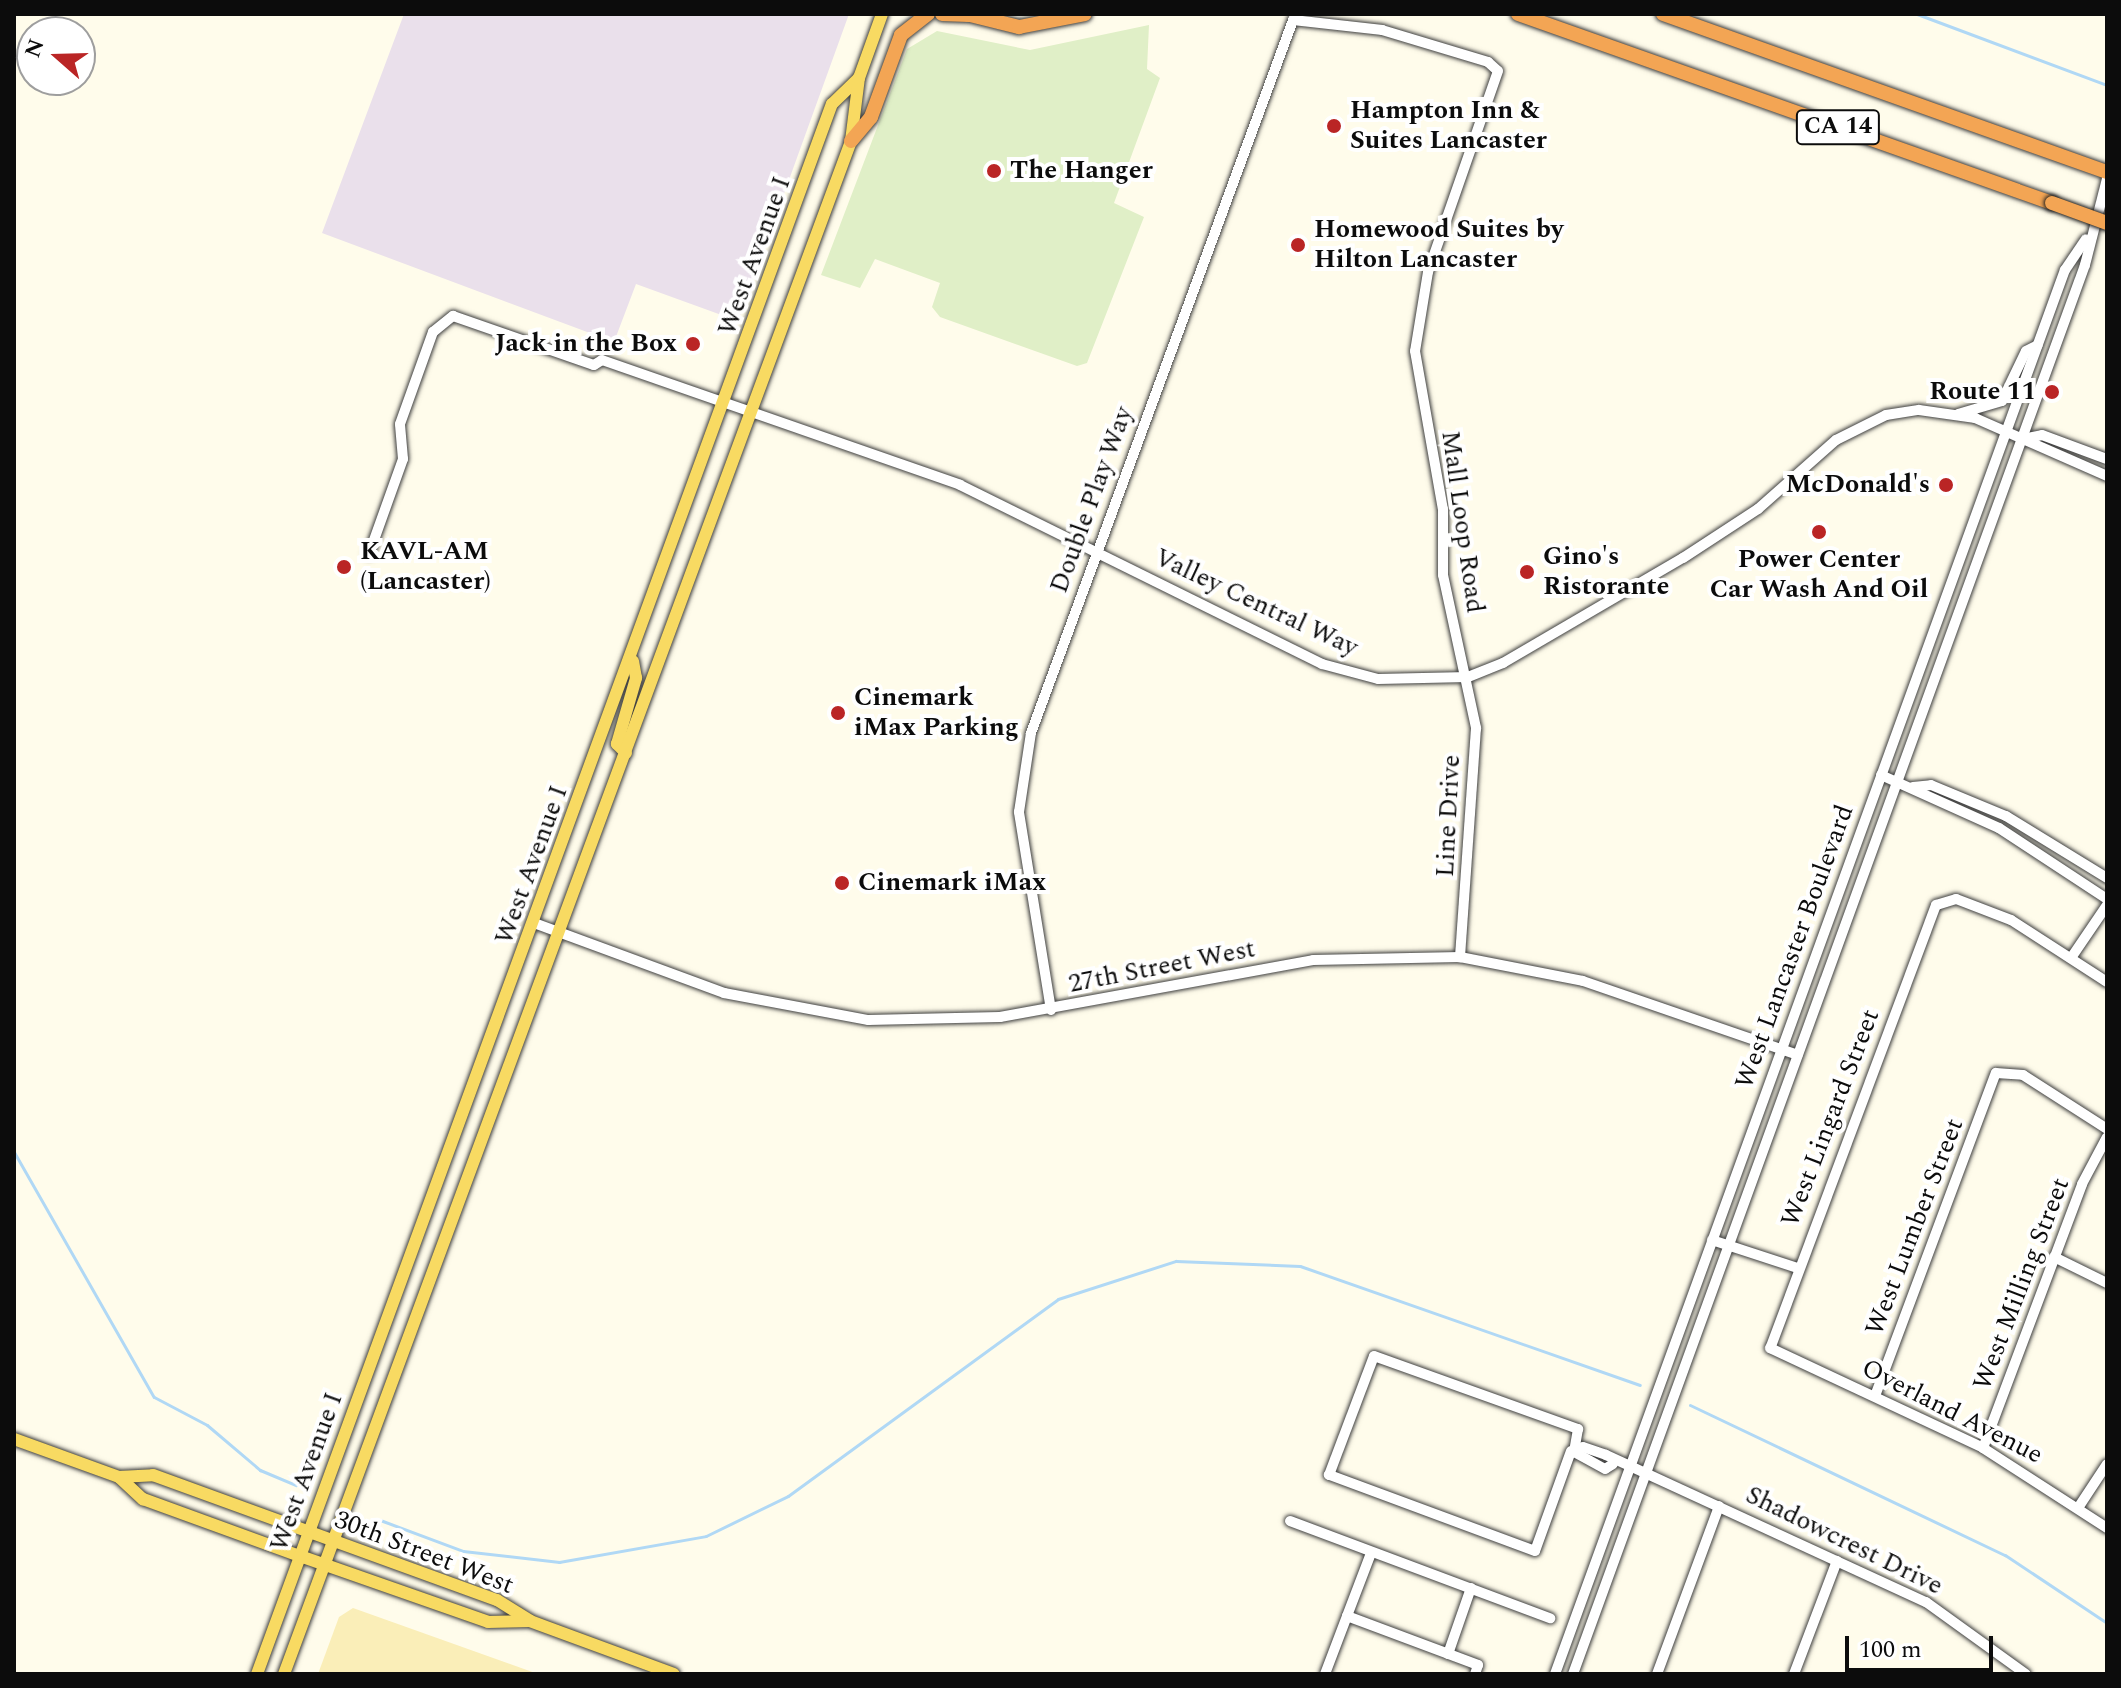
<!DOCTYPE html>
<html>
<head>
<meta charset="utf-8">
<style>
  body { margin:0 }
  #map { position:relative; width:2121px; height:1688px; overflow:hidden; background:#fffceb; font-family:Spectral,serif }
  div>[style] { position:absolute }
  [style*='--x'] { left:calc(var(--x)*1px); top:calc(var(--y)*1px); width:calc(var(--w)*1px); rotate:calc(var(--a)*1deg) }
  .industrial>* { inset:0; background:#eae0eb }
  .sand>* { inset:0; background:#faeeb8 }
  .pitch>* { inset:0; background:#e0efc7 }
  .stream>* { height:3px; margin:-1.5px; padding:0 1.5px; transform-origin:1.5px; border-radius:1.5px; background:#b0d8f5 }
  .roads { filter:drop-shadow(0 0 2px #3f3f3f) drop-shadow(0 0 2px #3f3f3f) }
  .minor>* { height:10px; margin:-5px; padding:0 5px; transform-origin:5px; border-radius:5px; background:#fff }
  .major>* { height:12px; margin:-6px; padding:0 6px; transform-origin:6px; border-radius:6px; background:#f8da62 }
  .highway>* { height:14px; margin:-7px; padding:0 7px; transform-origin:7px; border-radius:7px; background:#f3a554 }
  .bridges { filter:drop-shadow(0 0 2px #1d1d1d) drop-shadow(0 0 2px #1d1d1d) }
  .highway-bridge>* { height:14px; margin:-7px; padding:0 7px; transform-origin:7px; border-radius:7px; background:#f3a554 }
  .dots>* { width:22px; height:22px; translate:-50% -50%; box-sizing:border-box; border:4px solid #fff; border-radius:50% }
  span { translate:-50% -50%; white-space:nowrap; text-align:center; line-height:1.15; -webkit-text-stroke:8px #fff; paint-order:stroke }
  .shield-label span { padding:2px 6px; background:#fff; border:2px solid; border-radius:6px; -webkit-text-stroke-width:0 }
  .shield-label { font-size:24px; color:#0c0c0c; font-weight:700 }
  .poi-label { font-size:26px; color:#0c0c0c; font-weight:700 }
  .left { translate:0 -50%; text-align:left }
  .right { translate:-100% -50%; text-align:right }
  .street-label { font-size:26px; color:#0c0c0c }
  .frame { position:absolute; inset:0; border:16px solid #0c0c0c; pointer-events:none }
  .north { position:absolute; left:16px; top:16px; width:80px; height:80px; box-sizing:border-box; background:#fff; border:2px solid #9e9e9e; border-radius:50%; rotate:290deg; font-size:22px; font-weight:700; line-height:32px; text-align:center; color:#0c0c0c }
  .north::after { content:''; display:block; margin:auto; width:28px; height:36px; background:#ba2525; clip-path:polygon(50% 0,100% 100%,50% 72%,0 100%) }
  .scale { position:absolute; left:1845px; top:1636px; width:148px; height:36px; box-sizing:border-box; border:4px solid #0c0c0c; border-top:0; padding-left:10px; font-size:24px; line-height:28px; white-space:nowrap; color:#0c0c0c; -webkit-text-stroke:6px #fff; paint-order:stroke }
</style>
</head>
<body>
<div id="map">
  <div class="industrial">
    <i style="clip-path:polygon(404px 14px,849px 14px,738px 321px,636px 284px,614px 342px,322px 233px)"></i>
  </div>
  <div class="sand">
    <i style="clip-path:polygon(353px 1608px,538px 1674px,318px 1674px,339px 1617px)"></i>
  </div>
  <div class="pitch">
    <i style="clip-path:polygon(1149px 25px,1147px 69px,1160px 78px,1114px 203px,1144px 217px,1087px 363px,1077px 366px,940px 317px,932px 307px,940px 283px,875px 259px,860px 288px,821px 275px,907px 49px,937px 31px,1030px 50px)"></i>
  </div>
  <div class="stream">
    <i style="--x:1917;--y:14;--w:203;--a:20.5"></i>
    <i style="--x:14;--y:1152;--w:282;--a:60.3"></i>
    <i style="--x:154;--y:1397;--w:60;--a:27.8"></i>
    <i style="--x:207;--y:1425;--w:70;--a:40.3"></i>
    <i style="--x:260;--y:1470;--w:39;--a:23"></i>
    <i style="--x:1690;--y:1405;--w:349;--a:25.5"></i>
    <i style="--x:2005;--y:1555;--w:123;--a:33.7"></i>
    <i style="--x:380;--y:1520;--w:89;--a:20.5"></i>
    <i style="--x:463;--y:1551;--w:97;--a:6.5"></i>
    <i style="--x:559;--y:1562;--w:149;--a:-10"></i>
    <i style="--x:706;--y:1536;--w:91;--a:-26"></i>
    <i style="--x:788;--y:1496;--w:334;--a:-36.1"></i>
    <i style="--x:1058;--y:1299;--w:124;--a:-17.9"></i>
    <i style="--x:1176;--y:1261;--w:124;--a:2.3"></i>
    <i style="--x:1300;--y:1266;--w:360;--a:19.3"></i>
  </div>
  <div class="roads">
    <div class="minor">
      <i style="--x:1958;--y:414;--w:46;--a:-16.5"></i>
      <i style="--x:2002;--y:401;--w:55;--a:-64.4"></i>
      <i style="--x:2026;--y:351;--w:13;--a:-27"></i>
      <i style="--x:2028;--y:438;--w:14;--a:-12"></i>
      <i style="--x:2042;--y:435;--w:69;--a:20.3"></i>
      <i style="--x:369;--y:554;--w:101;--a:-70.3"></i>
      <i style="--x:403;--y:459;--w:35;--a:-95"></i>
      <i style="--x:400;--y:424;--w:98;--a:-70.3"></i>
      <i style="--x:433;--y:332;--w:26;--a:-39"></i>
      <i style="--x:453;--y:316;--w:149;--a:19.2"></i>
      <i style="--x:594;--y:365;--w:9;--a:-32"></i>
      <i style="--x:602;--y:360;--w:379;--a:19.2"></i>
      <i style="--x:960;--y:485;--w:404;--a:26.3"></i>
      <i style="--x:1322;--y:664;--w:58;--a:15"></i>
      <i style="--x:1378;--y:679;--w:90;--a:-1.3"></i>
      <i style="--x:1468;--y:677;--w:38;--a:-22"></i>
      <i style="--x:1503;--y:663;--w:208;--a:-30.3"></i>
      <i style="--x:1683;--y:558;--w:90;--a:-33.2"></i>
      <i style="--x:1758;--y:509;--w:104;--a:-41.5"></i>
      <i style="--x:1836;--y:440;--w:56;--a:-26.6"></i>
      <i style="--x:1886;--y:415;--w:33;--a:-9"></i>
      <i style="--x:1919;--y:410;--w:57;--a:8.1"></i>
      <i style="--x:1975;--y:418;--w:144;--a:23.7"></i>
      <i style="--x:1881;--y:775;--w:129;--a:24.2"></i>
      <i style="--x:1999;--y:828;--w:129;--a:33.3"></i>
      <i style="--x:1913;--y:787;--w:18;--a:-6"></i>
      <i style="--x:1931;--y:785;--w:81;--a:22.5"></i>
      <i style="--x:2006;--y:816;--w:119;--a:31.5"></i>
      <i style="--x:534;--y:923;--w:202;--a:20.2"></i>
      <i style="--x:724;--y:993;--w:147;--a:10.6"></i>
      <i style="--x:868;--y:1020;--w:132;--a:-1.3"></i>
      <i style="--x:1000;--y:1017;--w:318;--a:-10.3"></i>
      <i style="--x:1313;--y:960;--w:147;--a:-1.2"></i>
      <i style="--x:1460;--y:957;--w:125;--a:11"></i>
      <i style="--x:1583;--y:981;--w:227;--a:19"></i>
      <i style="--x:2071;--y:958;--w:64;--a:-55.8"></i>
      <i style="--x:2107;--y:982;--w:114;--a:-147.1"></i>
      <i style="--x:2011;--y:920;--w:59;--a:-159.1"></i>
      <i style="--x:1956;--y:899;--w:21;--a:163"></i>
      <i style="--x:1936;--y:905;--w:473;--a:110.5"></i>
      <i style="--x:1770;--y:1348;--w:235;--a:25.1"></i>
      <i style="--x:1983;--y:1448;--w:148;--a:32.8"></i>
      <i style="--x:1051;--y:1010;--w:201;--a:-99.2"></i>
      <i style="--x:1019;--y:812;--w:80;--a:-81.4"></i>
      <i style="--x:1031;--y:733;--w:760;--a:-69.82"></i>
      <i style="--x:1293;--y:20;--w:90;--a:6.4"></i>
      <i style="--x:1382;--y:30;--w:111;--a:16.8"></i>
      <i style="--x:1488;--y:62;--w:13;--a:42"></i>
      <i style="--x:1498;--y:71;--w:213;--a:109.2"></i>
      <i style="--x:1428;--y:272;--w:80;--a:99.3"></i>
      <i style="--x:1415;--y:351;--w:160;--a:80"></i>
      <i style="--x:1443;--y:509;--w:66;--a:90"></i>
      <i style="--x:1443;--y:575;--w:157;--a:77.8"></i>
      <i style="--x:1476;--y:728;--w:230;--a:94"></i>
      <i style="--x:1712;--y:1240;--w:89;--a:18.2"></i>
      <i style="--x:2054;--y:1257;--w:59;--a:26.1"></i>
      <i style="--x:1875;--y:1396;--w:345;--a:-69.5"></i>
      <i style="--x:1996;--y:1073;--w:27;--a:4"></i>
      <i style="--x:2023;--y:1075;--w:100;--a:32.7"></i>
      <i style="--x:1983;--y:1448;--w:282;--a:-69.4"></i>
      <i style="--x:2082;--y:1184;--w:53;--a:-62"></i>
      <i style="--x:1571;--y:1451;--w:106;--a:109.8"></i>
      <i style="--x:1535;--y:1551;--w:220;--a:-159.7"></i>
      <i style="--x:1329;--y:1475;--w:127;--a:-69.3"></i>
      <i style="--x:1374;--y:1356;--w:217;--a:19.7"></i>
      <i style="--x:1578;--y:1429;--w:23;--a:100"></i>
      <i style="--x:1613;--y:1464;--w:9;--a:148"></i>
      <i style="--x:1605;--y:1469;--w:35;--a:-151"></i>
      <i style="--x:1574;--y:1452;--w:10;--a:-29"></i>
      <i style="--x:1583;--y:1447;--w:24;--a:19"></i>
      <i style="--x:1606;--y:1455;--w:352;--a:24.7"></i>
      <i style="--x:1926;--y:1602;--w:123;--a:35.8"></i>
      <i style="--x:2080;--y:1505;--w:49;--a:-56.6"></i>
      <i style="--x:1290;--y:1521;--w:278;--a:20.5"></i>
      <i style="--x:1347;--y:1616;--w:67;--a:-69.1"></i>
      <i style="--x:1448;--y:1654;--w:70;--a:-70.8"></i>
      <i style="--x:1325;--y:1674;--w:62;--a:-69.2"></i>
      <i style="--x:1347;--y:1616;--w:140;--a:20.5"></i>
      <i style="--x:1478;--y:1665;--w:9;--a:108"></i>
      <i style="--x:1555;--y:1674;--w:1494;--a:-70.04"></i>
      <i style="--x:2065;--y:270;--w:37;--a:-56"></i>
      <i style="--x:1573;--y:1674;--w:1499;--a:-70.03"></i>
      <i style="--x:2085;--y:265;--w:89;--a:-75.7"></i>
      <i style="--x:1657;--y:1674;--w:179;--a:-69.7"></i>
      <i style="--x:1794;--y:1674;--w:121;--a:-69.2"></i>
    </div>
    <div class="major">
      <i style="--x:626;--y:753;--w:13;--a:-135"></i>
      <i style="--x:617;--y:744;--w:69;--a:-73.9"></i>
      <i style="--x:636;--y:678;--w:17;--a:-100"></i>
      <i style="--x:14;--y:1439;--w:112;--a:19.9"></i>
      <i style="--x:119;--y:1477;--w:33;--a:43"></i>
      <i style="--x:143;--y:1499;--w:167;--a:20"></i>
      <i style="--x:300;--y:1556;--w:199;--a:19.3"></i>
      <i style="--x:488;--y:1622;--w:42;--a:-1.4"></i>
      <i style="--x:119;--y:1477;--w:34;--a:-3"></i>
      <i style="--x:153;--y:1475;--w:366;--a:20"></i>
      <i style="--x:497;--y:1600;--w:39;--a:32"></i>
      <i style="--x:530;--y:1621;--w:153;--a:20.2"></i>
      <i style="--x:257;--y:1674;--w:1672;--a:-69.89"></i>
      <i style="--x:832;--y:104;--w:37;--a:-44"></i>
      <i style="--x:284;--y:1674;--w:1634;--a:-69.7"></i>
      <i style="--x:851;--y:141;--w:64;--a:-82.8"></i>
      <i style="--x:859;--y:78;--w:68;--a:-70.2"></i>
    </div>
    <div class="highway">
      <i style="--x:942;--y:14;--w:27;--a:2"></i>
      <i style="--x:966;--y:14;--w:55;--a:13.8"></i>
      <i style="--x:1019;--y:27;--w:67;--a:-11.1"></i>
      <i style="--x:1518;--y:14;--w:566;--a:19.49"></i>
      <i style="--x:1663;--y:14;--w:471;--a:19.6"></i>
      <i style="--x:851;--y:141;--w:31;--a:-50"></i>
      <i style="--x:871;--y:117;--w:87;--a:-69.9"></i>
      <i style="--x:901;--y:35;--w:34;--a:-38"></i>
    </div>
  </div>
  <div class="bridges">
    <div class="highway-bridge">
      <i style="--x:2052;--y:203;--w:59;--a:20"></i>
    </div>
  </div>
  <div class="dots">
    <i style="left:1334px;top:126px;background:#ba2525"></i>
    <i style="left:994px;top:171px;background:#ba2525"></i>
    <i style="left:1298px;top:245px;background:#ba2525"></i>
    <i style="left:693px;top:344px;background:#ba2525"></i>
    <i style="left:2052px;top:392px;background:#ba2525"></i>
    <i style="left:1946px;top:485px;background:#ba2525"></i>
    <i style="left:1819px;top:532px;background:#ba2525"></i>
    <i style="left:344px;top:567px;background:#ba2525"></i>
    <i style="left:1527px;top:572px;background:#ba2525"></i>
    <i style="left:838px;top:713px;background:#ba2525"></i>
    <i style="left:842px;top:883px;background:#ba2525"></i>
  </div>
  <div class="shield-label">
    <span style="left:1838px;top:127px">CA 14</span>
  </div>
  <div class="poi-label">
    <span class="left" style="left:1350px;top:126px">Hampton Inn &amp;<br>Suites Lancaster</span>
    <span class="left" style="left:1010px;top:171px">The Hanger</span>
    <span class="left" style="left:1314px;top:245px">Homewood Suites by<br>Hilton Lancaster</span>
    <span class="right" style="left:677px;top:344px">Jack in the Box</span>
    <span class="right" style="left:2036px;top:392px">Route 11</span>
    <span class="right" style="left:1930px;top:485px">McDonald's</span>
    <span class="left" style="left:360px;top:567px">KAVL-AM<br>(Lancaster)</span>
    <span class="left" style="left:1543px;top:572px">Gino's<br>Ristorante</span>
    <span style="left:1819px;top:575px">Power Center<br>Car Wash And Oil</span>
    <span class="left" style="left:854px;top:713px">Cinemark<br>iMax Parking</span>
    <span class="left" style="left:858px;top:883px">Cinemark iMax</span>
  </div>
  <div class="street-label">
    <span style="left:755px;top:256px;rotate:-70deg">West Avenue I</span>
    <span style="left:1092px;top:500px;rotate:-70deg">Double Play Way</span>
    <span style="left:1462px;top:522px;rotate:82deg">Mall Loop Road</span>
    <span style="left:1256px;top:603px;rotate:25deg">Valley Central Way</span>
    <span style="left:1449px;top:816px;rotate:-87deg">Line Drive</span>
    <span style="left:532px;top:865px;rotate:-70deg">West Avenue I</span>
    <span style="left:1795px;top:947px;rotate:-70deg">West Lancaster Boulevard</span>
    <span style="left:1162px;top:967px;rotate:-11deg">27th Street West</span>
    <span style="left:1831px;top:1118px;rotate:-69deg">West Lingard Street</span>
    <span style="left:1915px;top:1227px;rotate:-69deg">West Lumber Street</span>
    <span style="left:2022px;top:1284px;rotate:-69deg">West Milling Street</span>
    <span style="left:1952px;top:1412px;rotate:27deg">Overland Avenue</span>
    <span style="left:307px;top:1472px;rotate:-70deg">West Avenue I</span>
    <span style="left:1844px;top:1541px;rotate:26deg">Shadowcrest Drive</span>
    <span style="left:424px;top:1553px;rotate:21deg">30th Street West</span>
  </div>
  <div class="frame"></div>
  <div class="north">N</div>
  <div class="scale">100 m</div>
</div>
</body>
</html>
